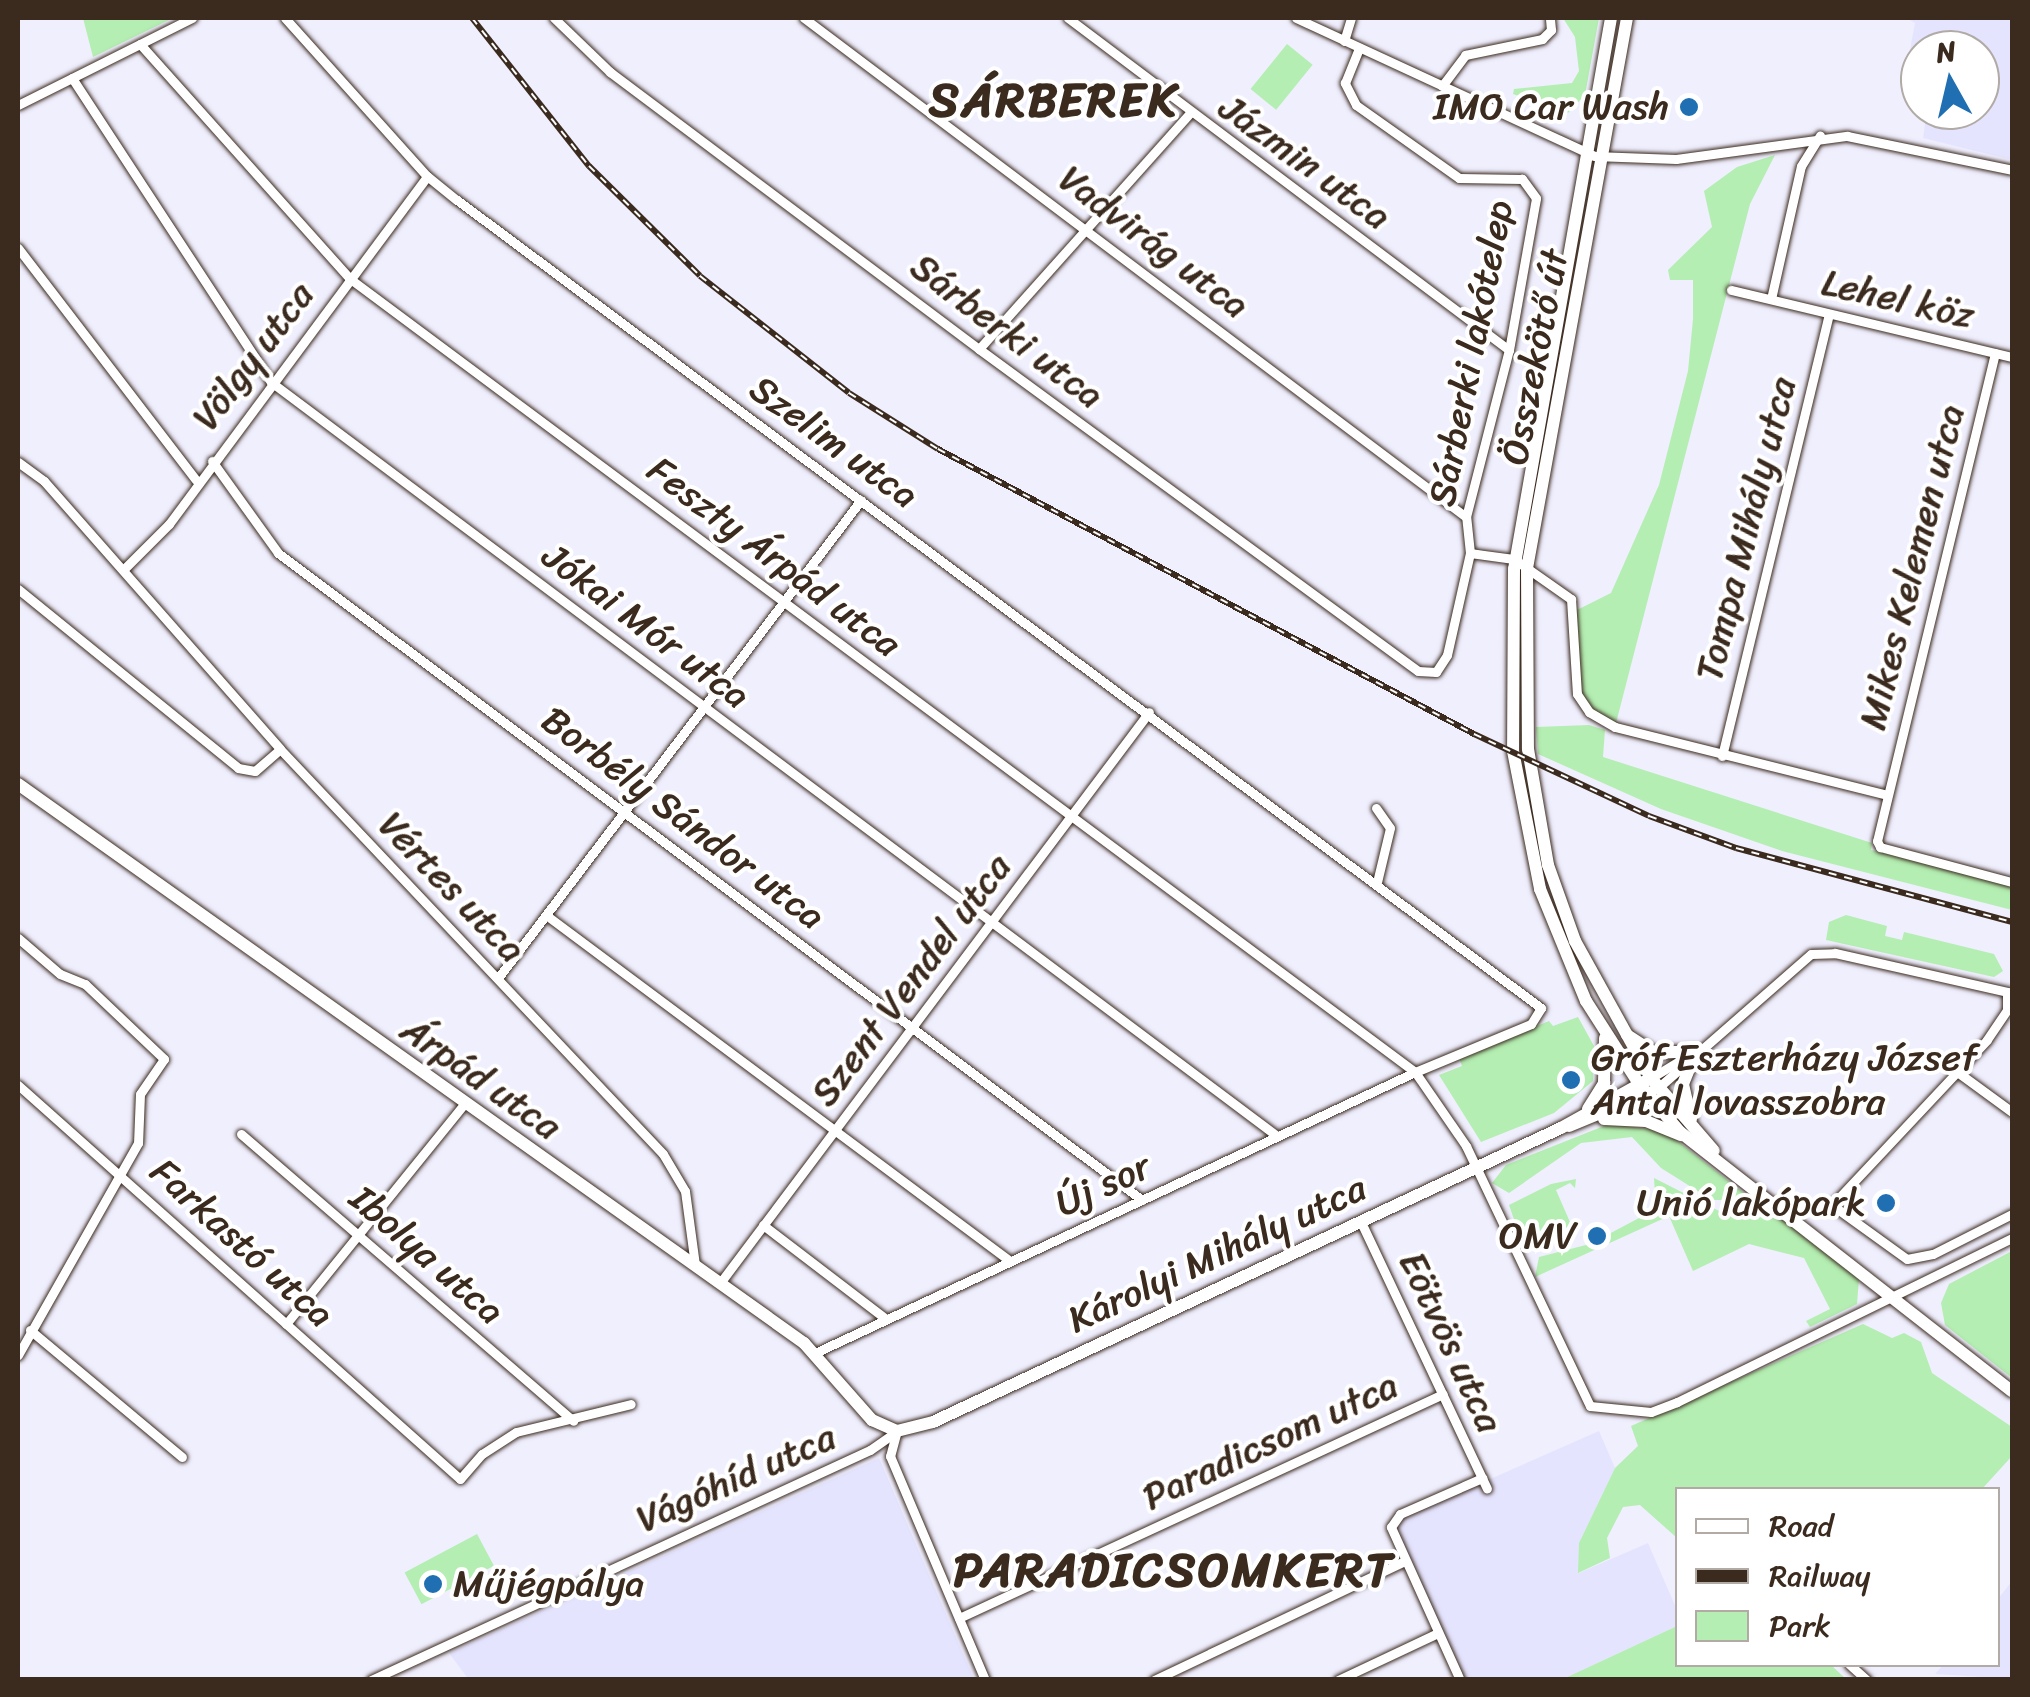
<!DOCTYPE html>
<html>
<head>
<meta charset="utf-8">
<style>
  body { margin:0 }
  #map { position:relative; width:2030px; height:1697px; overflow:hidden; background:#f0effe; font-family:Sriracha,sans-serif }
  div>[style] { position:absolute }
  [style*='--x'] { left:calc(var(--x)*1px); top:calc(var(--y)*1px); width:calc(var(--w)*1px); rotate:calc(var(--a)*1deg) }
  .built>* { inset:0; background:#e5e4fe }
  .green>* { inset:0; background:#b4eeb2; transform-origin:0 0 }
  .roads { filter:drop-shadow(0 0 2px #3b2a1e) drop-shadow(0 0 2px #3b2a1e) }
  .street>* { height:9px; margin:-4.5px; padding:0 4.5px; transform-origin:4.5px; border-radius:4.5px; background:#fff }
  .secondary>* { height:12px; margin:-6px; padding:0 6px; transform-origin:6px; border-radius:6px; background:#fff }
  .rail>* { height:6px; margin-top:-3px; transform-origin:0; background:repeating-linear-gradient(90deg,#fff 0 8px,#3b2a1e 0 16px); box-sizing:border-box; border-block:2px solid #3b2a1e }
  .dots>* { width:28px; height:28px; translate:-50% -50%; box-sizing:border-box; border:5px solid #fff; border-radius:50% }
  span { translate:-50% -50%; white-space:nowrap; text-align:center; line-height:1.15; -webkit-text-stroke:8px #fff; paint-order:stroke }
  .poi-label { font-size:38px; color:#3b2a1e }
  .right { translate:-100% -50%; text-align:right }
  .left { translate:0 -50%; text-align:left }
  .street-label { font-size:38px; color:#3b2a1e }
  .district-label { font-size:48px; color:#3b2a1e; font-weight:700; letter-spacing:2.5px }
  .frame { position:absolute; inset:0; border:20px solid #3b2a1e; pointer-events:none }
  .legend { position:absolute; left:1675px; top:1487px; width:325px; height:180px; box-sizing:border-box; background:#fff; border:2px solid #b1aaa5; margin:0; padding:12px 18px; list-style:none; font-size:30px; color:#3b2a1e }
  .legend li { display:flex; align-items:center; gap:20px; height:50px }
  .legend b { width:50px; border:2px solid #b1aaa5 }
  .north { position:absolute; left:1900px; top:30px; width:100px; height:100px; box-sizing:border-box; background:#fff; border:2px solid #b1aaa5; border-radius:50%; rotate:352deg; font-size:28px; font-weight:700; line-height:40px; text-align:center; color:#3b2a1e }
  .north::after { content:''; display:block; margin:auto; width:35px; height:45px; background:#1f6fb2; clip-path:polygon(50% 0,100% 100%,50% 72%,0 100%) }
</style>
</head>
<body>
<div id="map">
  <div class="built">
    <i style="clip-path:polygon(1906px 18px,2012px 18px,2012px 160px,1923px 138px,1927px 110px,1980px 110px,1980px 50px,1920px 50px,1920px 62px,1908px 60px,1915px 23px)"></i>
    <i style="clip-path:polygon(1599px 1431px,1615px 1468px,1579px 1543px,1579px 1573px,1648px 1543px,1677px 1610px,1677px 1626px,1563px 1679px,1459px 1679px,1386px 1525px)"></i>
    <i style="clip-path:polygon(879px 1458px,974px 1679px,469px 1680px,449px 1653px)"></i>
    <i style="clip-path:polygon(2012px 1581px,2012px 1679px,1935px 1674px,1943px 1665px,1998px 1664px,1998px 1599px)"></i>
  </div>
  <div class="green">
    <i style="clip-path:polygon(83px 18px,173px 18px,93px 57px)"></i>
    <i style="clip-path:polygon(1563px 18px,1599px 18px,1585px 95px,1568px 113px,1513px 94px,1514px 89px,1572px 83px,1579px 71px,1575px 37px)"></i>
    <i style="left:1287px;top:44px;width:33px;height:58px;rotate:39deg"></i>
    <i style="clip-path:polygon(1775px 155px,1750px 204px,1615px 727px,1582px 704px,1575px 611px,1611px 593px,1659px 485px,1688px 371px,1693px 319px,1693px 280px,1670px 280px,1668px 270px,1712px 227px,1704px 191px,1737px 167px)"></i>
    <i style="clip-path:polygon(1589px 725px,1605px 730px,1603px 757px,1872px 843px,1871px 850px,2012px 886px,2012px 910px,1782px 851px,1661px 809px,1538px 754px,1536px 727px)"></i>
    <i style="clip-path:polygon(1846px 915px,1887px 926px,1885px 936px,1902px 940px,1904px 932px,1994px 954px,2003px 971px,1994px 977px,1826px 940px,1829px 922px)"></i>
    <i style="clip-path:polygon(1578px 1017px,1594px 1046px,1593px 1081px,1554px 1113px,1481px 1142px,1439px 1075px,1462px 1066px,1459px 1058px,1549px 1021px,1553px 1026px)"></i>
    <i style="clip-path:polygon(1609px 1124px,1665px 1131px,1753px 1200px,1712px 1200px,1661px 1168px,1632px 1137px,1581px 1143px,1509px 1193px,1492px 1183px,1506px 1165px)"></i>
    <i style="clip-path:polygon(1654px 1178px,1725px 1214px,1769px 1209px,1859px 1279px,1857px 1304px,1810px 1327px,1806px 1321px,1830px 1309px,1804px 1258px,1749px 1244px,1693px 1271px,1669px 1216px,1535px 1277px,1539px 1257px,1590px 1244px,1656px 1209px)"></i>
    <i style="clip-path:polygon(1576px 1179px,1575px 1188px,1570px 1183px,1556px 1190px,1573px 1229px,1564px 1227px,1534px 1248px,1523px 1245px,1509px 1205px,1551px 1184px)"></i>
    <i style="clip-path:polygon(2012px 1251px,2012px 1378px,1945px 1325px,1941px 1303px,1949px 1284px)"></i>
    <i style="clip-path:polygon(1863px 1324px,1892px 1338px,1904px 1333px,1921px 1342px,1932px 1373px,2012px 1427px,2012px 1456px,1982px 1489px,1678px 1490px,1677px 1538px,1640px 1505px,1623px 1507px,1607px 1538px,1610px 1558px,1578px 1573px,1579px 1543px,1615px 1468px,1638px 1446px,1631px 1426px)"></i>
    <i style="left:477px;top:1534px;width:36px;height:82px;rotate:62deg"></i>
    <i style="clip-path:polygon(1677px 1626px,1678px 1664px,1831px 1665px,1846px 1679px,1563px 1679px)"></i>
  </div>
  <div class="roads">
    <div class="street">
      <i style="--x:285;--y:18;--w:212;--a:48.1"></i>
      <i style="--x:427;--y:176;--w:38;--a:39"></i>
      <i style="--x:457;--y:200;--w:1352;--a:36.7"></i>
      <i style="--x:1541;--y:1008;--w:19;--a:122"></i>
      <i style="--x:1531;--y:1024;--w:126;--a:157.5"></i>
      <i style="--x:1415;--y:1072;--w:660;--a:154.91"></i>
      <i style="--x:554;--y:18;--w:78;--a:44"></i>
      <i style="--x:610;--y:72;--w:461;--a:36.9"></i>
      <i style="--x:979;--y:349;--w:544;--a:36.26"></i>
      <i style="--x:1418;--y:671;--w:18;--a:3"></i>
      <i style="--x:1436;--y:672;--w:20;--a:-57"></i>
      <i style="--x:1447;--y:655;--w:105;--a:-77.3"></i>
      <i style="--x:1470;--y:553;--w:36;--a:-96"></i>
      <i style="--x:1466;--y:517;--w:172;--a:-75.6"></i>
      <i style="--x:1509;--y:350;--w:154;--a:-79.9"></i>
      <i style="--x:1536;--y:198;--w:24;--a:-126"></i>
      <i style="--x:1522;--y:179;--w:63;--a:-179.1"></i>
      <i style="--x:1459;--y:178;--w:126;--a:-144.7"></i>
      <i style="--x:1356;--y:105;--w:25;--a:-117"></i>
      <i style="--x:1345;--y:83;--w:38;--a:-68"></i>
      <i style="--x:804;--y:18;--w:829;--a:37.01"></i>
      <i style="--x:1068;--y:18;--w:552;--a:36.97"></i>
      <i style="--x:1296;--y:18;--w:328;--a:24.8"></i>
      <i style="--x:1594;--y:156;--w:82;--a:2.1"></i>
      <i style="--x:1676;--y:159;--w:173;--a:-7.7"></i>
      <i style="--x:1847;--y:136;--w:168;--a:11.6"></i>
      <i style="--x:1344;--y:41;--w:24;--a:-73"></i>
      <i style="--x:140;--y:44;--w:314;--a:48.2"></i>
      <i style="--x:349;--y:278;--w:1329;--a:36.68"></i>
      <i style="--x:1415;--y:1072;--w:90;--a:55.4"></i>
      <i style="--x:1466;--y:1146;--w:288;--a:64.5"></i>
      <i style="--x:1590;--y:1406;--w:61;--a:5.6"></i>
      <i style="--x:1651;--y:1412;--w:28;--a:-21"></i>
      <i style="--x:1677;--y:1402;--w:373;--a:-26.1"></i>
      <i style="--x:72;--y:78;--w:363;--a:56.8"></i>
      <i style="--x:271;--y:382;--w:1257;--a:36.85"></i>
      <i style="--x:1442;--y:86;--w:39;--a:-53"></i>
      <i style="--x:1465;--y:55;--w:79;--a:-11.7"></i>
      <i style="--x:1542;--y:39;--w:13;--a:-45"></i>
      <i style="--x:1551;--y:30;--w:12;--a:-95"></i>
      <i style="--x:18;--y:105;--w:195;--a:-26.6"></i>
      <i style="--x:18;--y:248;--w:292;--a:52.5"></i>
      <i style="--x:1731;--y:290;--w:289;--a:13.4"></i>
      <i style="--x:1771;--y:299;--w:136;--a:-77.3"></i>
      <i style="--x:1801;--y:166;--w:36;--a:-58"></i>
      <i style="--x:979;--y:349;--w:315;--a:-48.2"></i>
      <i style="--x:1995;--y:353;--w:502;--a:103.59"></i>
      <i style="--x:1877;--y:841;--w:7;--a:63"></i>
      <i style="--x:1880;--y:847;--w:137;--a:14.9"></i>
      <i style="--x:212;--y:461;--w:113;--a:54.3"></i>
      <i style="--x:278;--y:553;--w:1079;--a:36.83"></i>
      <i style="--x:18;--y:462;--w:32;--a:36"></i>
      <i style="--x:44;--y:481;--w:357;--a:48.6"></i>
      <i style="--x:280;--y:749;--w:557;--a:46.6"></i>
      <i style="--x:663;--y:1154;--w:43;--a:59.3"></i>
      <i style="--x:685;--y:1191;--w:75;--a:82.3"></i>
      <i style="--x:1470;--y:553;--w:44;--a:7.8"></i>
      <i style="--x:1514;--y:559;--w:70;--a:35.1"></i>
      <i style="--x:1571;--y:599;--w:95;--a:86.4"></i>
      <i style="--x:1577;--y:694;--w:22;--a:56"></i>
      <i style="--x:1589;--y:712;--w:30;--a:30"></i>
      <i style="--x:1615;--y:727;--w:280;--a:14"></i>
      <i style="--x:124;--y:569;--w:64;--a:-45"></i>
      <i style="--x:169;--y:524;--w:433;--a:-53.4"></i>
      <i style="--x:18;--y:589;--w:284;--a:39.1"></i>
      <i style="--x:238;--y:768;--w:17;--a:10"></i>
      <i style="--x:255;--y:771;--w:33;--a:-41"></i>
      <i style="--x:1722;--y:756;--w:454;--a:-76.4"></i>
      <i style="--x:1376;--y:808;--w:24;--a:55"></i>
      <i style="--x:1390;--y:828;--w:56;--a:103.5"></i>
      <i style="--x:546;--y:915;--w:579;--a:36.71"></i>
      <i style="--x:18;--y:938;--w:55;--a:40.6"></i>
      <i style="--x:60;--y:974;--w:27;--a:22"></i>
      <i style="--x:85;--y:984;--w:109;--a:43.5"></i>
      <i style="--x:164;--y:1059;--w:42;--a:124.4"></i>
      <i style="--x:140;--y:1094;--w:49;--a:92.3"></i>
      <i style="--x:138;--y:1143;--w:244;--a:119.5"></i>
      <i style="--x:498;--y:978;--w:600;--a:-52.79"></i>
      <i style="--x:2007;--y:992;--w:18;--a:90"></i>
      <i style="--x:2007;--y:1010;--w:36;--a:124"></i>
      <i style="--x:1987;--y:1040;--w:226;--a:133.2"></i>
      <i style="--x:1832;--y:1205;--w:92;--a:35.8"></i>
      <i style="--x:1907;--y:1259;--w:26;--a:-11"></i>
      <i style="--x:1933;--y:1254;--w:89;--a:-26.9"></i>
      <i style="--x:1956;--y:1071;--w:69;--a:36.2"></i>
      <i style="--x:1651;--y:1078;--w:35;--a:-31"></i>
      <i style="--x:18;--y:1085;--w:592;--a:41.71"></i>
      <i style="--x:460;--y:1479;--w:33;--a:-49"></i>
      <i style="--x:482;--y:1454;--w:40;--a:-32.9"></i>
      <i style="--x:516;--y:1432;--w:118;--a:-13.7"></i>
      <i style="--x:1659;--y:1087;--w:202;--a:-41.2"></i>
      <i style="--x:1811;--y:954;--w:24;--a:-2"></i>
      <i style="--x:1835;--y:953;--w:181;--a:12.7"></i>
      <i style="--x:241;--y:1134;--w:439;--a:40.8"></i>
      <i style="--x:1360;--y:1220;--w:297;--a:64.7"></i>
      <i style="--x:763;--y:1225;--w:155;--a:37.4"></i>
      <i style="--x:720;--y:1283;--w:714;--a:-53.08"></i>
      <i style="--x:286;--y:1324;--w:284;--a:-51"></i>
      <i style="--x:30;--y:1330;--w:198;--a:39.9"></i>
      <i style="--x:896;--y:1434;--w:23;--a:105"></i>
      <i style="--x:890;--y:1456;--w:243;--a:67"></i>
      <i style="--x:959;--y:1618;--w:533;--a:-24.84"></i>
      <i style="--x:1849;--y:1664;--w:24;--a:42"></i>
      <i style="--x:371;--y:1680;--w:549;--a:-24.75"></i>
      <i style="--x:870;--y:1450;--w:33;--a:-35"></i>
      <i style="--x:1154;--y:1680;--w:276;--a:-25.4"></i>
      <i style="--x:1338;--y:1680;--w:110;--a:-25.2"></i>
      <i style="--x:1460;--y:1680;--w:168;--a:-114.3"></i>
      <i style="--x:1391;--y:1527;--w:16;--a:-55"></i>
      <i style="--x:1400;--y:1514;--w:90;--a:-23.7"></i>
    </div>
    <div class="secondary">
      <i style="--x:1611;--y:18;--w:559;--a:99.98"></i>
      <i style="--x:1514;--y:569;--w:182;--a:90.3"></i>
      <i style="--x:1513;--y:751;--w:141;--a:78.9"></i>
      <i style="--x:1540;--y:889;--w:121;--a:67.7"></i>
      <i style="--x:1586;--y:1001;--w:98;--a:57.4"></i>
      <i style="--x:1639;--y:1084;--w:63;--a:49.5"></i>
      <i style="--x:1680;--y:1132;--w:421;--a:38"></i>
      <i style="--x:1627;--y:18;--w:559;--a:100.3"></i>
      <i style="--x:1527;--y:568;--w:181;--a:89.7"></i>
      <i style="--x:1528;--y:749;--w:118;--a:80.2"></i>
      <i style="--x:1548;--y:865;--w:81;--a:70.4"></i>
      <i style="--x:1575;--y:941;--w:157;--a:61"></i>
      <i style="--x:1651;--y:1078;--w:96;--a:49.2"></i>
      <i style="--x:18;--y:784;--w:965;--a:35.42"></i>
      <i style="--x:804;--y:1343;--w:103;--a:48.6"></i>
      <i style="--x:872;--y:1420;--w:27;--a:24"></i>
      <i style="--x:897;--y:1431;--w:37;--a:-14"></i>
      <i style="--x:933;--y:1422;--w:693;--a:-25.09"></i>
      <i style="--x:1561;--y:1128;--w:103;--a:-29.1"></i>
      <i style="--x:1627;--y:1035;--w:33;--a:33"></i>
      <i style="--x:1655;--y:1053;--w:41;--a:-2.8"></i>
      <i style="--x:1588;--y:1109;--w:31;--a:-58"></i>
      <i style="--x:1604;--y:1083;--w:45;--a:-88.7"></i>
      <i style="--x:1604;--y:1119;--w:42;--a:2.7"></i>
      <i style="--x:1646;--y:1121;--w:38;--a:22"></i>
      <i style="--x:1691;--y:1119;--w:36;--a:-103"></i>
      <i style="--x:1683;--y:1084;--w:35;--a:-68"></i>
      <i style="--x:1569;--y:1126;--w:89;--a:-22.5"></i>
    </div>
  </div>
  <div class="rail">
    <i style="--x:472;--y:18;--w:189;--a:51.7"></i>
    <i style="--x:589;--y:166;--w:156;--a:44.7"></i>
    <i style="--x:700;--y:276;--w:189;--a:38.1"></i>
    <i style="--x:849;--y:393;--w:105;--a:32.2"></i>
    <i style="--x:938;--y:449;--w:607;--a:28"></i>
    <i style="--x:1474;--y:734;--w:193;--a:25.1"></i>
    <i style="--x:1649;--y:816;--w:93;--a:20.2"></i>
    <i style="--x:1736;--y:848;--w:286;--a:15"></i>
  </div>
  <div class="dots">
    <i style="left:1689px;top:107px;background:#1f6fb2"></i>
    <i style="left:1571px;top:1080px;background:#1f6fb2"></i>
    <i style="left:1886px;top:1203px;background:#1f6fb2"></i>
    <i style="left:1597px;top:1236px;background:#1f6fb2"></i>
    <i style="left:433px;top:1584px;background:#1f6fb2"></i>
  </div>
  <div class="poi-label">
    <span class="right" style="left:1669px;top:107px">IMO Car Wash</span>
    <span class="left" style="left:1591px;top:1080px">Gróf Eszterházy József<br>Antal lovasszobra</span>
    <span class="right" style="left:1866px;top:1203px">Unió lakópark</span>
    <span class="right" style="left:1577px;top:1236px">OMV</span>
    <span class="left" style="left:453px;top:1584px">Műjégpálya</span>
  </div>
  <div class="street-label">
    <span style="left:1305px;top:162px;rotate:36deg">Jázmin utca</span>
    <span style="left:1154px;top:242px;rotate:37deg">Vadvirág utca</span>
    <span style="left:1898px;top:299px;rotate:13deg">Lehel köz</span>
    <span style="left:1007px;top:331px;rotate:37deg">Sárberki utca</span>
    <span style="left:1471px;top:353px;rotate:-79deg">Sárberki lakótelep</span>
    <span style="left:253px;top:356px;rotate:-53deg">Völgy utca</span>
    <span style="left:1535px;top:357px;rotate:-79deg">Összekötő út</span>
    <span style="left:834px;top:442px;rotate:36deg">Szelim utca</span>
    <span style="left:1746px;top:529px;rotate:-76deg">Tompa Mihály utca</span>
    <span style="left:774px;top:557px;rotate:37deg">Feszty Árpád utca</span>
    <span style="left:1912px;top:567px;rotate:-76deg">Mikes Kelemen utca</span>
    <span style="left:646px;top:626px;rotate:37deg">Jókai Mór utca</span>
    <span style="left:683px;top:818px;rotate:37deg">Borbély Sándor utca</span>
    <span style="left:452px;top:887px;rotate:46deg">Vértes utca</span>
    <span style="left:911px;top:980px;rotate:-53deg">Szent Vendel utca</span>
    <span style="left:481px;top:1078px;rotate:35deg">Árpád utca</span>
    <span style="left:1103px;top:1185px;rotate:-25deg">Új sor</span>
    <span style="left:242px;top:1243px;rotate:42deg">Farkastó utca</span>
    <span style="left:1217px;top:1254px;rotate:-25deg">Károlyi Mihály utca</span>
    <span style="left:427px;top:1255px;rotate:41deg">Ibolya utca</span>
    <span style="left:1451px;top:1342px;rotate:65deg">Eötvös utca</span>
    <span style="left:1270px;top:1441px;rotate:-25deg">Paradicsom utca</span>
    <span style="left:736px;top:1478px;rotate:-24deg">Vágóhíd utca</span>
  </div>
  <div class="district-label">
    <span style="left:1054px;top:100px">SÁRBEREK</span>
    <span style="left:1174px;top:1570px">PARADICSOMKERT</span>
  </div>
  <div class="frame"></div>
  <ul class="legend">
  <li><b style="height:12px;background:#fff"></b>Road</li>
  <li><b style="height:12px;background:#3b2a1e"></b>Railway</li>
  <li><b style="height:28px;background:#b4eeb2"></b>Park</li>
  </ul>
  <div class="north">N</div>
</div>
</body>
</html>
